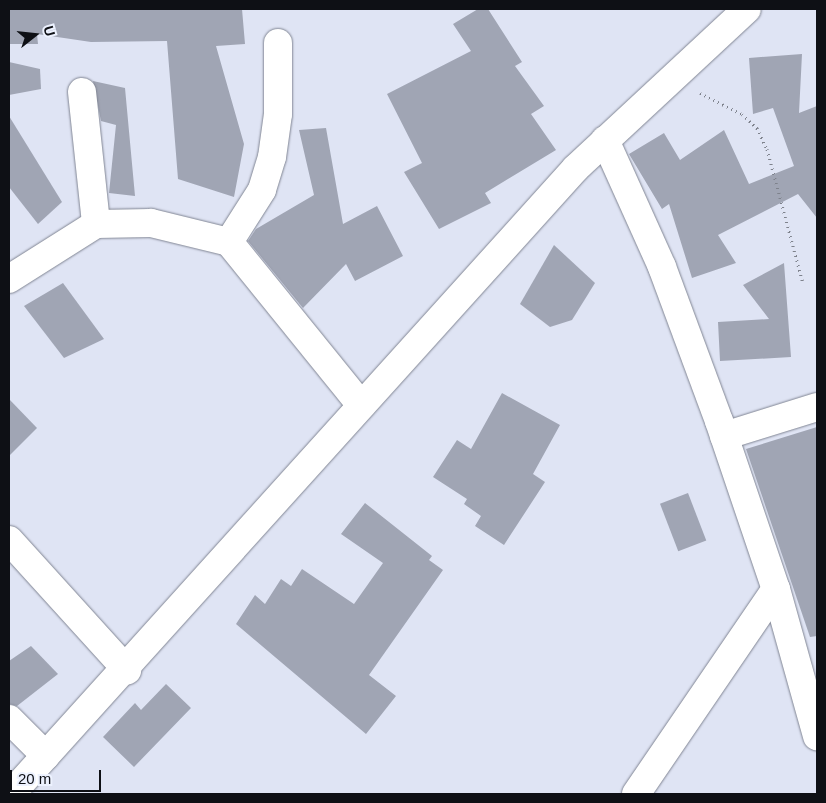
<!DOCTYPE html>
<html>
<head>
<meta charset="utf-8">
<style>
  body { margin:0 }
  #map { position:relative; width:826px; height:803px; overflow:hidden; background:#dfe4f4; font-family:Arial,sans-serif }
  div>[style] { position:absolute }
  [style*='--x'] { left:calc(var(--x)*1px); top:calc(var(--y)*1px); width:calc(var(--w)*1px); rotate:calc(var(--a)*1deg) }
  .building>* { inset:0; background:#a0a5b4; transform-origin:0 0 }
  .path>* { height:3px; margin-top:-1.5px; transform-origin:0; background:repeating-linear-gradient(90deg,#7e828c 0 1px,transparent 0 5px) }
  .roads { filter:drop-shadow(0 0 1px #808593) drop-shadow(0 0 1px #808593) }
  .minor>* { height:28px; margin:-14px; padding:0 14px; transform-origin:14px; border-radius:14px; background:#fff }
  span { translate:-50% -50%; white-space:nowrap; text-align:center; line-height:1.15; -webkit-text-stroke:5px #edf2ff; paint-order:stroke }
  .frame { position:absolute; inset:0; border:10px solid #0e1015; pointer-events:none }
  .north { position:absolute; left:10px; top:10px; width:50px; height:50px; -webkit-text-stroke:4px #edf2ff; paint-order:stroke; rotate:74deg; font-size:14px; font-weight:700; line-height:20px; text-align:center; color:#0e1015 }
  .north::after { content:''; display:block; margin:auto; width:18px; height:22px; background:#0e1015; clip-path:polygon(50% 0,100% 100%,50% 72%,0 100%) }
  .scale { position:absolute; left:10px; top:770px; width:91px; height:22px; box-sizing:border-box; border:2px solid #0e1015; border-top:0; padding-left:6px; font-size:15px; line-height:18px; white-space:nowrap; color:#0e1015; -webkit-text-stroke:4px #edf2ff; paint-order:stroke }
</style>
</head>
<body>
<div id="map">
  <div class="building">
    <i style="clip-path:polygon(9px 9px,242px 9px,245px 44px,216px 46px,244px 144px,234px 197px,178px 179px,167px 41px,91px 42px,37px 34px,38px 44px,9px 44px)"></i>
    <i style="clip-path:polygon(478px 9px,488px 9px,522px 62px,515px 66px,544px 106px,531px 114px,556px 150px,485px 193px,491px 203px,439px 229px,404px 172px,422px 163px,387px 94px,471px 51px,453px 24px)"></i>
    <i style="clip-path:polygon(802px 54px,799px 113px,817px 106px,817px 218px,798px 194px,718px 235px,736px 263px,692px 278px,669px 204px,662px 209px,629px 154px,664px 133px,680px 160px,724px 130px,749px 184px,794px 166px,773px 108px,753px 114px,749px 58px)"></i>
    <i style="clip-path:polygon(9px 62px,40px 69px,41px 89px,9px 95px)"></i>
    <i style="clip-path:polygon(93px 81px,125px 88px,135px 196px,109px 193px,116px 125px,101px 121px)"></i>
    <i style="clip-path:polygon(9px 116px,62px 202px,38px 224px,9px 187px)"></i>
    <i style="clip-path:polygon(326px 128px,343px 224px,377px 206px,403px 256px,355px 281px,346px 264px,303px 308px,248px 241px,256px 229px,314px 195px,299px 130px)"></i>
    <i style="clip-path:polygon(554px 245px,595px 283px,572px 320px,550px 327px,520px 304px)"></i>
    <i style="clip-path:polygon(784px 263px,791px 357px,720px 361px,718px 322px,769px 319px,743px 285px)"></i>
    <i style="clip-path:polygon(63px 283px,104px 339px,64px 358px,24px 306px)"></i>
    <i style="clip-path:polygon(502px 393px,560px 425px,533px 474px,545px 482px,504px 545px,475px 526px,481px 516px,464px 504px,467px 499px,433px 477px,457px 440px,471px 449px)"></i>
    <i style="clip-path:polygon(9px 399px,37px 428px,9px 456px)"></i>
    <i style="clip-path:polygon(817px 427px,817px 636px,810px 637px,746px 449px)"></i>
    <i style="left:688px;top:493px;width:51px;height:30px;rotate:69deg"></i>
    <i style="clip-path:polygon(365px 503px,432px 556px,429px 560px,443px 570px,369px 675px,396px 696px,366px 734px,236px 624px,255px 595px,265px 604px,281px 579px,291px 586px,302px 569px,354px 604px,383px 563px,341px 534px)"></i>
    <i style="clip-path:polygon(31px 646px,58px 674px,17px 706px,9px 704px,9px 661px)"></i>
    <i style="clip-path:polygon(166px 684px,191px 708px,134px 767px,103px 737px,135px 703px,141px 710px)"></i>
  </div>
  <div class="path">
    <i style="--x:700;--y:93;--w:47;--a:26.6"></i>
    <i style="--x:742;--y:114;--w:21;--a:43"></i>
    <i style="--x:757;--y:128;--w:23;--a:65"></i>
    <i style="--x:767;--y:149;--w:139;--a:75"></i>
  </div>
  <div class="roads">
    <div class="minor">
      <i style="--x:278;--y:43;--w:71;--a:90"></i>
      <i style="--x:278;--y:114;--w:43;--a:97.9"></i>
      <i style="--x:272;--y:157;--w:34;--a:107"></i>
      <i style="--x:262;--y:190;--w:62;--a:122.4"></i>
      <i style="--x:229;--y:242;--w:210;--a:51"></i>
      <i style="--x:82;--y:92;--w:133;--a:83.9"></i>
      <i style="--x:605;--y:140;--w:139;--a:65.8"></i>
      <i style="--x:662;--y:267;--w:164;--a:69.7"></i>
      <i style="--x:719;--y:421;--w:177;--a:71.3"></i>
      <i style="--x:776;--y:589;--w:153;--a:74.4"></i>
      <i style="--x:9;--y:279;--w:103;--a:-32.3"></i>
      <i style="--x:96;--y:224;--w:55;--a:-1"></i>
      <i style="--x:151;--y:223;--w:80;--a:13.7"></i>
      <i style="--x:724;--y:436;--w:97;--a:-17.3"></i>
      <i style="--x:9;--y:540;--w:176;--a:47.8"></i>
      <i style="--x:9;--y:719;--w:52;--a:45"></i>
      <i style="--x:11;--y:794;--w:843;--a:-47.93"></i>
      <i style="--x:576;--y:168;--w:233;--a:-42.9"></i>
      <i style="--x:636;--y:794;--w:248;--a:-55.7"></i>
    </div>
  </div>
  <div class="frame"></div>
  <div class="north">U</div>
  <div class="scale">20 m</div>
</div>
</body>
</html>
